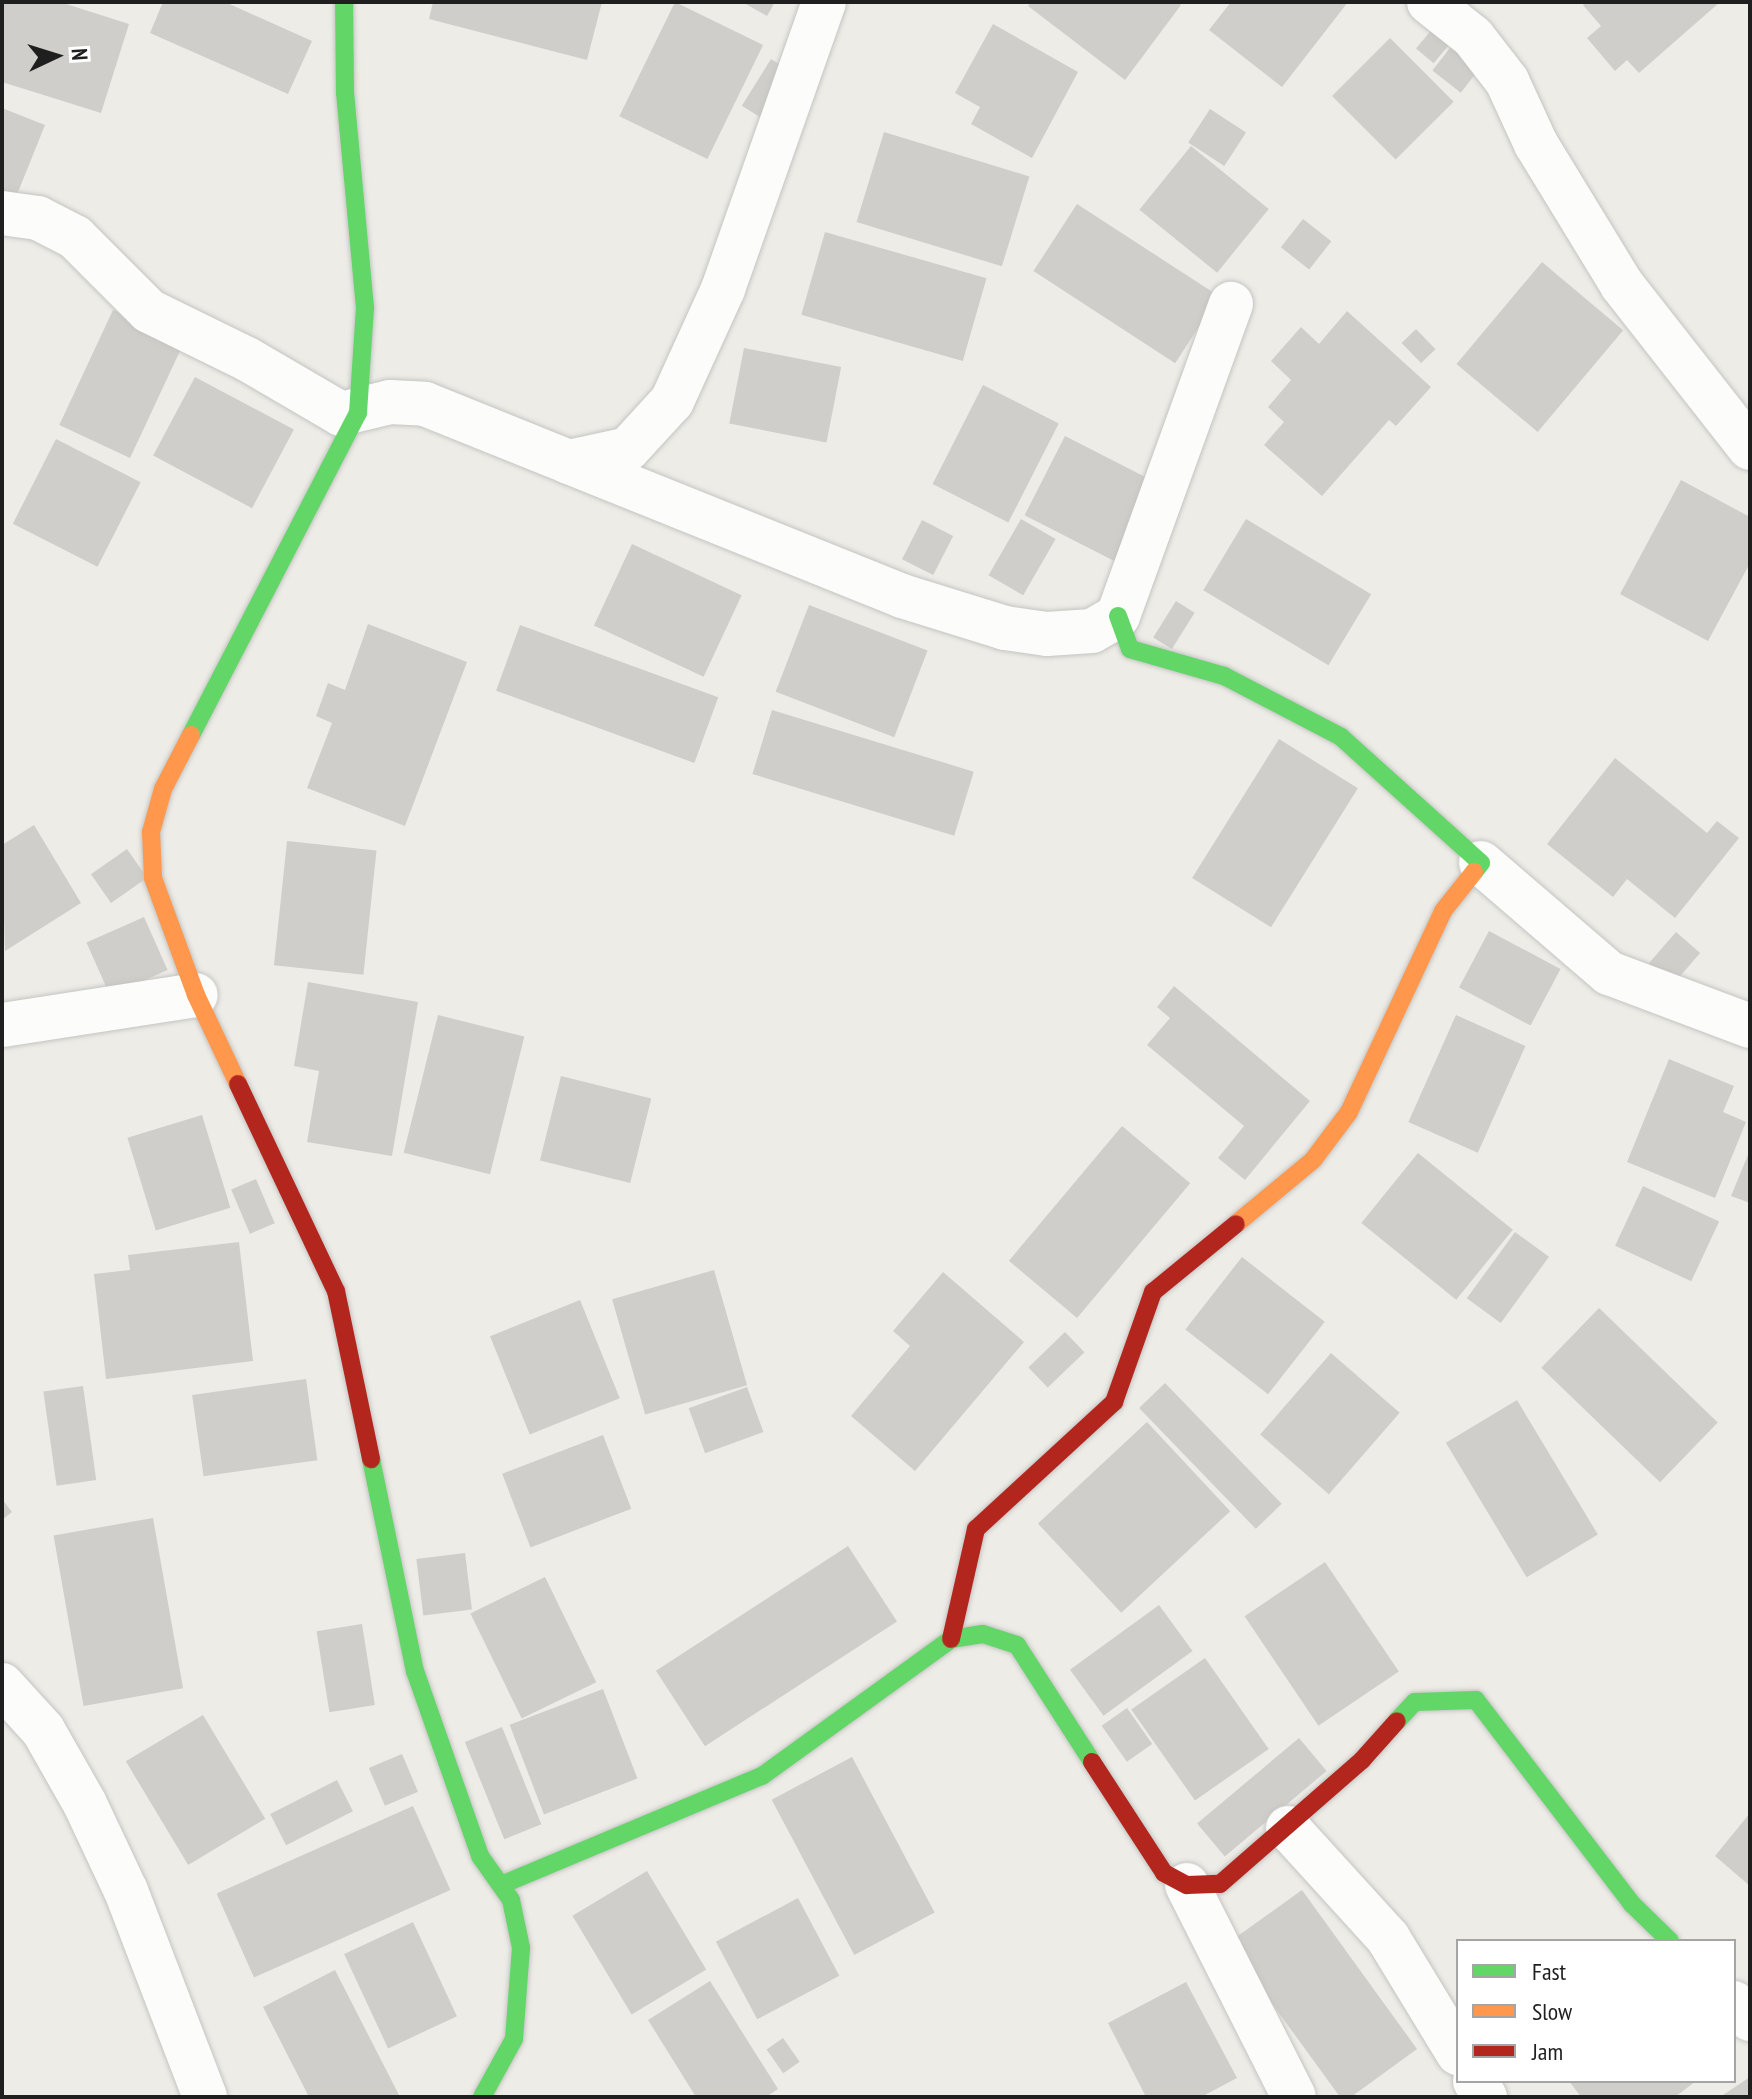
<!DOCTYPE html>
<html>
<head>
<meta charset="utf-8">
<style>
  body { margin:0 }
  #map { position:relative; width:1752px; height:2099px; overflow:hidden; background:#edece7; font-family:"PT Sans Narrow",sans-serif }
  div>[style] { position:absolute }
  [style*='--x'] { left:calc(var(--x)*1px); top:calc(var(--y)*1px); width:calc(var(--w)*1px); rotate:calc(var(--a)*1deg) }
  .building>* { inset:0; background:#d0ceca; transform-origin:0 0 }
  .roads { filter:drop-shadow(0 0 2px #c4c4c2) drop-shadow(0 0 2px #c4c4c2) }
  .street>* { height:44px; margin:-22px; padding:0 22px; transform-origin:22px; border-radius:22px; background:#fcfcfb }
  .fast>* { height:18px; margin:-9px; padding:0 9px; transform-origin:9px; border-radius:9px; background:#63d668 }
  .slow>* { height:18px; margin:-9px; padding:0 9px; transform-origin:9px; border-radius:9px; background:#ff974d }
  .jam>* { height:18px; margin:-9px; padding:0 9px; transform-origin:9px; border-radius:9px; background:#b3261e }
  span { translate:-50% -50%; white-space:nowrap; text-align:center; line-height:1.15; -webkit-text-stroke:7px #fff; paint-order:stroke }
  .frame { position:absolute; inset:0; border:4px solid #1f1f1f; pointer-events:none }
  .legend { position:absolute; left:1456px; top:1939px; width:280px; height:144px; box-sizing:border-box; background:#fff; border:2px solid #a5a5a5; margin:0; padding:10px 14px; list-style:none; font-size:24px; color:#1f1f1f }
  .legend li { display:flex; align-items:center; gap:16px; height:40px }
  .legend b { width:40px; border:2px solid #a5a5a5 }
  .north { position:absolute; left:16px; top:16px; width:80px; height:80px; -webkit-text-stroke:6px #fff; paint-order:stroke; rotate:86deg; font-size:22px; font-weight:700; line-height:32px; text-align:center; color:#1f1f1f }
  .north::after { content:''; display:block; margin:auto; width:28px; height:36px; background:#1f1f1f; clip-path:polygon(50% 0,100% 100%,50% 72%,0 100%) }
</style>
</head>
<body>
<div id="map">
  <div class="building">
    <i style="clip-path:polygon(2px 2px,60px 2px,129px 24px,101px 113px,2px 82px)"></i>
    <i style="clip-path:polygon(163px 2px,225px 2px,312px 41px,288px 94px,150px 33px)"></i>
    <i style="clip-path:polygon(433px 2px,602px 2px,587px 60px,429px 19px)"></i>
    <i style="left:675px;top:2px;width:98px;height:127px;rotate:26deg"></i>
    <i style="clip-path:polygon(742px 2px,775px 2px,767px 16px)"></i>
    <i style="clip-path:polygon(1031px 2px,1177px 2px,1181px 5px,1125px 80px,1028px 6px)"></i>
    <i style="clip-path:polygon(1231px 2px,1348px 2px,1282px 87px,1209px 30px)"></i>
    <i style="clip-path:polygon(1586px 2px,1720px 2px,1639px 73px,1627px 60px,1615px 71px,1587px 38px,1601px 26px,1583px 5px)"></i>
    <i style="clip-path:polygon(993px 24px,1078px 72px,1032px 158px,971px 124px,980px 107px,955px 93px)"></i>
    <i style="left:1434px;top:27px;width:23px;height:28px;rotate:40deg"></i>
    <i style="left:1390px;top:38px;width:90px;height:82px;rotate:45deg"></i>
    <i style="left:1457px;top:39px;width:36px;height:40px;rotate:38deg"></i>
    <i style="left:771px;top:59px;width:26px;height:55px;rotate:32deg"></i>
    <i style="clip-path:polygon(2px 108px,45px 125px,14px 202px,2px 197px)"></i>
    <i style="left:1210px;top:109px;width:43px;height:40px;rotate:33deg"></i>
    <i style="left:884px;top:132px;width:152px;height:94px;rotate:17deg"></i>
    <i style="left:1191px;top:146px;width:100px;height:82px;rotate:39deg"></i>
    <i style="left:1077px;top:204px;width:169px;height:80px;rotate:33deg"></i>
    <i style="left:1303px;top:219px;width:36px;height:36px;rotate:38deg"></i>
    <i style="left:825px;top:232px;width:168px;height:86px;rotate:16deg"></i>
    <i style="left:1542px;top:262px;width:106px;height:133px;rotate:40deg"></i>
    <i style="left:113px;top:310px;width:78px;height:127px;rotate:25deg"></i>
    <i style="clip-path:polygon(1347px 311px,1431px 387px,1396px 426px,1389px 420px,1322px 496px,1264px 445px,1284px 422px,1268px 407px,1291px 380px,1271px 361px,1301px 327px,1319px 344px)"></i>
    <i style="left:1416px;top:329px;width:28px;height:20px;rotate:46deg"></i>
    <i style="left:744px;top:348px;width:99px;height:77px;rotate:11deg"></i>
    <i style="left:195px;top:377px;width:112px;height:89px;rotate:28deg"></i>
    <i style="left:983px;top:385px;width:85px;height:111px;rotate:27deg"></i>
    <i style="left:1065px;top:436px;width:100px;height:89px;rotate:27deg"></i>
    <i style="left:56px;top:439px;width:95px;height:95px;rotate:27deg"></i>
    <i style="clip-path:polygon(1681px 480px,1750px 517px,1750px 563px,1708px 641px,1620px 594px)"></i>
    <i style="left:1021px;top:519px;width:40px;height:65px;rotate:30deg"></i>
    <i style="left:1246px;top:519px;width:146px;height:83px;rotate:31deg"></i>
    <i style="left:922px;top:520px;width:35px;height:44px;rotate:27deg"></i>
    <i style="left:632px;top:544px;width:121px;height:90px;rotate:25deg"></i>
    <i style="left:1176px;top:601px;width:22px;height:43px;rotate:32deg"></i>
    <i style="left:809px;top:605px;width:127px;height:93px;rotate:21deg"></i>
    <i style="clip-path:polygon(368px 624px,467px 662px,405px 826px,307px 788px,332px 723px,316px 716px,328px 683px,345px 690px)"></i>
    <i style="left:520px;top:625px;width:211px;height:70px;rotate:20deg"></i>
    <i style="left:772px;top:710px;width:211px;height:67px;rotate:17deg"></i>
    <i style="left:1279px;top:739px;width:93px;height:164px;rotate:32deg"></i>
    <i style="clip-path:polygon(1615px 758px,1707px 833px,1717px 821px,1739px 838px,1675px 918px,1627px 879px,1613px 897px,1547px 844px)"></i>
    <i style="clip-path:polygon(34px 825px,81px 903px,5px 951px,2px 845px)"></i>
    <i style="left:287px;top:841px;width:90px;height:125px;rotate:6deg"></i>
    <i style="left:127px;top:849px;width:35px;height:44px;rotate:55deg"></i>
    <i style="left:144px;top:917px;width:58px;height:63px;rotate:66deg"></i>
    <i style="left:1489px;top:931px;width:81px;height:64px;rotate:28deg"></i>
    <i style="left:1676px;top:932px;width:32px;height:42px;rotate:41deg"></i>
    <i style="clip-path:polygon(308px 982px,418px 1002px,392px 1156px,307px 1142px,319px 1071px,294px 1066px)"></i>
    <i style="clip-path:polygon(1174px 986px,1310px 1101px,1245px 1180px,1218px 1158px,1244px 1126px,1147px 1045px,1170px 1018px,1157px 1007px)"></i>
    <i style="left:438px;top:1015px;width:89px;height:142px;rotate:14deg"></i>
    <i style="left:1456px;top:1015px;width:76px;height:117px;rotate:24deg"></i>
    <i style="clip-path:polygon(1669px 1059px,1734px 1086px,1723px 1112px,1746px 1122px,1715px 1198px,1627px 1162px)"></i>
    <i style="left:561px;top:1076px;width:93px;height:87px;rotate:14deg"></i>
    <i style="left:202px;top:1115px;width:97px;height:78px;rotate:73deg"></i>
    <i style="left:1122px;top:1126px;width:89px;height:176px;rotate:40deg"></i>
    <i style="clip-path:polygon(1750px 1150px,1750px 1203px,1731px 1196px)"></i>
    <i style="left:1418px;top:1153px;width:122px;height:90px;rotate:39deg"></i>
    <i style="left:256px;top:1179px;width:48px;height:27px;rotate:67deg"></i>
    <i style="left:1643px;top:1186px;width:84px;height:66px;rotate:25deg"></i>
    <i style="left:1515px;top:1232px;width:42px;height:82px;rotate:36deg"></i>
    <i style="clip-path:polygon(239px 1242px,253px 1361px,106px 1379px,94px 1274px,130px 1270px,128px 1255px)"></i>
    <i style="left:1242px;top:1257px;width:105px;height:92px;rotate:38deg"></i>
    <i style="left:714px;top:1270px;width:120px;height:106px;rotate:74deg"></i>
    <i style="clip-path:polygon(943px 1272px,1024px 1342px,915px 1471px,851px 1416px,910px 1346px,893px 1331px)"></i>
    <i style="left:580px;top:1300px;width:106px;height:97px;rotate:68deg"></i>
    <i style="left:1599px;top:1308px;width:165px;height:83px;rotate:44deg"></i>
    <i style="left:1065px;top:1332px;width:28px;height:51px;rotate:46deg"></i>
    <i style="left:1331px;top:1353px;width:91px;height:108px;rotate:41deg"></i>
    <i style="left:306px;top:1379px;width:82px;height:115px;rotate:82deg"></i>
    <i style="left:1165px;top:1383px;width:168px;height:36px;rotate:46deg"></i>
    <i style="left:83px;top:1386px;width:95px;height:40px;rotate:82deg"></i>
    <i style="left:747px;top:1387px;width:48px;height:62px;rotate:70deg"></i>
    <i style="left:1517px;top:1400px;width:157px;height:83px;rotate:59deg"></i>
    <i style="left:1147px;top:1422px;width:122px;height:149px;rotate:47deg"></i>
    <i style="left:603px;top:1435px;width:79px;height:108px;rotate:69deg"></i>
    <i style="clip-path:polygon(2px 1499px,12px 1512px,2px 1520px)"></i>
    <i style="left:153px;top:1518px;width:173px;height:101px;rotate:80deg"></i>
    <i style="left:848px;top:1546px;width:90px;height:229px;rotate:57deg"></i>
    <i style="left:465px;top:1553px;width:57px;height:49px;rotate:83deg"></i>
    <i style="left:1325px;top:1562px;width:132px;height:97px;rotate:56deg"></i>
    <i style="left:545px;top:1577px;width:117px;height:83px;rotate:64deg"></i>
    <i style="left:1159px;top:1605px;width:57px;height:110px;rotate:54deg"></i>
    <i style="left:362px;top:1624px;width:82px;height:46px;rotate:81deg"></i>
    <i style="left:1205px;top:1658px;width:111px;height:90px;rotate:55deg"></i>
    <i style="left:603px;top:1689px;width:96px;height:100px;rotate:69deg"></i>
    <i style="left:1127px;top:1708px;width:44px;height:31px;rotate:55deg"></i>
    <i style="left:203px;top:1715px;width:121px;height:90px;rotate:59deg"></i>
    <i style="left:502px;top:1727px;width:105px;height:40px;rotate:68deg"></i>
    <i style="left:1299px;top:1738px;width:43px;height:133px;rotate:50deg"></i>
    <i style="left:402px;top:1754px;width:41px;height:36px;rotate:67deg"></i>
    <i style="left:852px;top:1757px;width:176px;height:91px;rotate:62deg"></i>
    <i style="left:337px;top:1780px;width:35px;height:75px;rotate:63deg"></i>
    <i style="left:413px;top:1806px;width:92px;height:215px;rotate:66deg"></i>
    <i style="clip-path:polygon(1750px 1813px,1750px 1886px,1715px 1856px)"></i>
    <i style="left:647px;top:1871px;width:115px;height:87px;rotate:59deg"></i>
    <i style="clip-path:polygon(1302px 1890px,1417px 2049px,1351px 2097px,1340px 2097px,1228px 1943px)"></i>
    <i style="left:798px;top:1898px;width:88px;height:93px;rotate:62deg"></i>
    <i style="left:413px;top:1922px;width:104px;height:76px;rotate:65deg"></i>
    <i style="clip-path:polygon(335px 1970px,400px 2097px,309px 2097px,263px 2007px)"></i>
    <i style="clip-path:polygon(710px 1981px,778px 2089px,766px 2097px,696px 2097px,648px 2020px)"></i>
    <i style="clip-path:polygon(1186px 1982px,1237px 2078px,1201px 2097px,1146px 2097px,1108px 2023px)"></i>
    <i style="left:783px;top:2038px;width:29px;height:20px;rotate:55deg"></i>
    <i style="clip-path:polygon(1750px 2077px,1750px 2097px,1720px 2097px)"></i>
    <i style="clip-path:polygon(1569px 2081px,1696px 2081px,1675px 2097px,1581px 2097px)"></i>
  </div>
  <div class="roads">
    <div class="street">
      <i style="--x:1429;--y:2;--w:56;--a:38.5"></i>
      <i style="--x:1473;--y:37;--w:56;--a:52.3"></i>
      <i style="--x:1507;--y:81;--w:69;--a:65.3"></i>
      <i style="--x:1536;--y:144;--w:165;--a:58.6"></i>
      <i style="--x:1622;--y:285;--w:207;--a:51.9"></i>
      <i style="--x:2;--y:213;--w:36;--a:8"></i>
      <i style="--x:38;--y:218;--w:42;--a:27.2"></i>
      <i style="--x:75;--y:237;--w:105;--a:45"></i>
      <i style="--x:149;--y:311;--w:109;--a:26.1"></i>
      <i style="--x:247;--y:359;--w:109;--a:30.3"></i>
      <i style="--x:341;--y:414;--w:50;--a:-13.8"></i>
      <i style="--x:390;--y:402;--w:35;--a:3"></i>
      <i style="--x:425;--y:404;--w:155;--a:21.9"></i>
      <i style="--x:569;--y:462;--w:60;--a:-12.4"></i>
      <i style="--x:628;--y:449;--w:65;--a:-47.5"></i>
      <i style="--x:672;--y:401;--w:123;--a:-65.5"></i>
      <i style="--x:723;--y:289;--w:304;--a:-70.6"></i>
      <i style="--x:569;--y:462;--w:359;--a:21.9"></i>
      <i style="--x:902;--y:596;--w:108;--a:17.3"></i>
      <i style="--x:1005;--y:628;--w:42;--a:8.1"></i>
      <i style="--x:1047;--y:634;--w:45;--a:-3.8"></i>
      <i style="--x:1092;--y:631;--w:30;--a:-30"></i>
      <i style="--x:1118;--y:616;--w:332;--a:-70.1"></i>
      <i style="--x:1481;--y:863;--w:169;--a:40.7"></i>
      <i style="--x:1609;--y:973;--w:151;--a:20.6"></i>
      <i style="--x:2;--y:1025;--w:196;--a:-8.8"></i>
      <i style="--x:2;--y:1685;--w:61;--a:47.7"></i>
      <i style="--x:43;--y:1730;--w:85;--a:60.4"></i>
      <i style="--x:85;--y:1804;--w:96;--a:64.8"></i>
      <i style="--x:126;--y:1891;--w:221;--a:69"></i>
      <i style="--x:1288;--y:1828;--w:149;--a:47.7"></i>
      <i style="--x:1388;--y:1938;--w:135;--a:58.7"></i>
      <i style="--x:1187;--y:1885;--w:237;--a:63.2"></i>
      <i style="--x:1734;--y:2003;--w:23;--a:45"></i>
      <i style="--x:1475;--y:2081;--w:19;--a:58"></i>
    </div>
    <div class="fast">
      <i style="--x:1118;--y:616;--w:35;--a:70"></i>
      <i style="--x:1130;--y:649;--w:98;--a:16"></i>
      <i style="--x:1224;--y:676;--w:132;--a:27.5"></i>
      <i style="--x:1341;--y:737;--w:188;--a:42"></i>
      <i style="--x:1481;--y:863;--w:11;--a:128"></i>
      <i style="--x:191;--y:735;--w:363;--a:-62.6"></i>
      <i style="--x:358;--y:413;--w:105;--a:-86.2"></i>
      <i style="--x:365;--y:308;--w:217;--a:-95.3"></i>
      <i style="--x:345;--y:92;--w:90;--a:-90.6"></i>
      <i style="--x:371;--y:1459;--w:217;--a:78.3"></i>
      <i style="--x:415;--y:1671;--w:196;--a:70.6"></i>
      <i style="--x:480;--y:1856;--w:54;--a:54.8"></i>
      <i style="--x:511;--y:1900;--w:49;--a:78.2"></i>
      <i style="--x:521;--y:1948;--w:91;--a:94.4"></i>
      <i style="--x:514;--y:2039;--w:66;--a:118.9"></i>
      <i style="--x:1397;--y:1721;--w:26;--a:-47"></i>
      <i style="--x:1415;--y:1702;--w:61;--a:-1.9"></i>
      <i style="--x:1476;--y:1700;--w:257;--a:52.6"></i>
      <i style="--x:1632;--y:1904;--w:53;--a:44.2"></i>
      <i style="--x:501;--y:1885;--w:283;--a:-22.7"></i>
      <i style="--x:762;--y:1776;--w:233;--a:-35.9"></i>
      <i style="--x:951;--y:1639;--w:32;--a:-9"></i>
      <i style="--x:983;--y:1634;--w:36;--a:18"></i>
      <i style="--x:1017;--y:1645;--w:139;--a:57.3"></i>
    </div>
    <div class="slow">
      <i style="--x:191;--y:735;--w:61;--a:117.4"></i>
      <i style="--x:163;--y:789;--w:45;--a:105.6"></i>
      <i style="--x:151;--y:832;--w:46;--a:87.5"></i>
      <i style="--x:153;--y:878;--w:125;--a:69.8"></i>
      <i style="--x:196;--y:995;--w:98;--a:64.7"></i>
      <i style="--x:1236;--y:1224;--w:100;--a:-39.7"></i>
      <i style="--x:1313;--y:1160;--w:60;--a:-53.1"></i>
      <i style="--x:1349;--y:1112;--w:222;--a:-64.9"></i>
      <i style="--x:1443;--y:911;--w:50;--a:-51.5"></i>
    </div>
    <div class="jam">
      <i style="--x:238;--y:1084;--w:229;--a:64.7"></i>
      <i style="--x:336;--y:1291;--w:172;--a:78.2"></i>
      <i style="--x:951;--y:1639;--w:113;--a:-77.2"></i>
      <i style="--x:976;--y:1529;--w:188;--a:-42.6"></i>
      <i style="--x:1114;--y:1402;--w:117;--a:-70.5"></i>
      <i style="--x:1153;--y:1292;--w:107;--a:-39.3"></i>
      <i style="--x:1092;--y:1762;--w:132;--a:57"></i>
      <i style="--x:1164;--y:1873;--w:26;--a:28"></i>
      <i style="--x:1187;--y:1885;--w:33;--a:-2"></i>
      <i style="--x:1220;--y:1884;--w:189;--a:-41.1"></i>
      <i style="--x:1362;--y:1760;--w:52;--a:-48.1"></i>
    </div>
  </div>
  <div class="frame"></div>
  <ul class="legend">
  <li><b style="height:10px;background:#63d668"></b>Fast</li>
  <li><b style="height:10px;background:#ff974d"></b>Slow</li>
  <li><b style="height:10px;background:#b3261e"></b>Jam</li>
  </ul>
  <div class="north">N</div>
</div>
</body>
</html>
